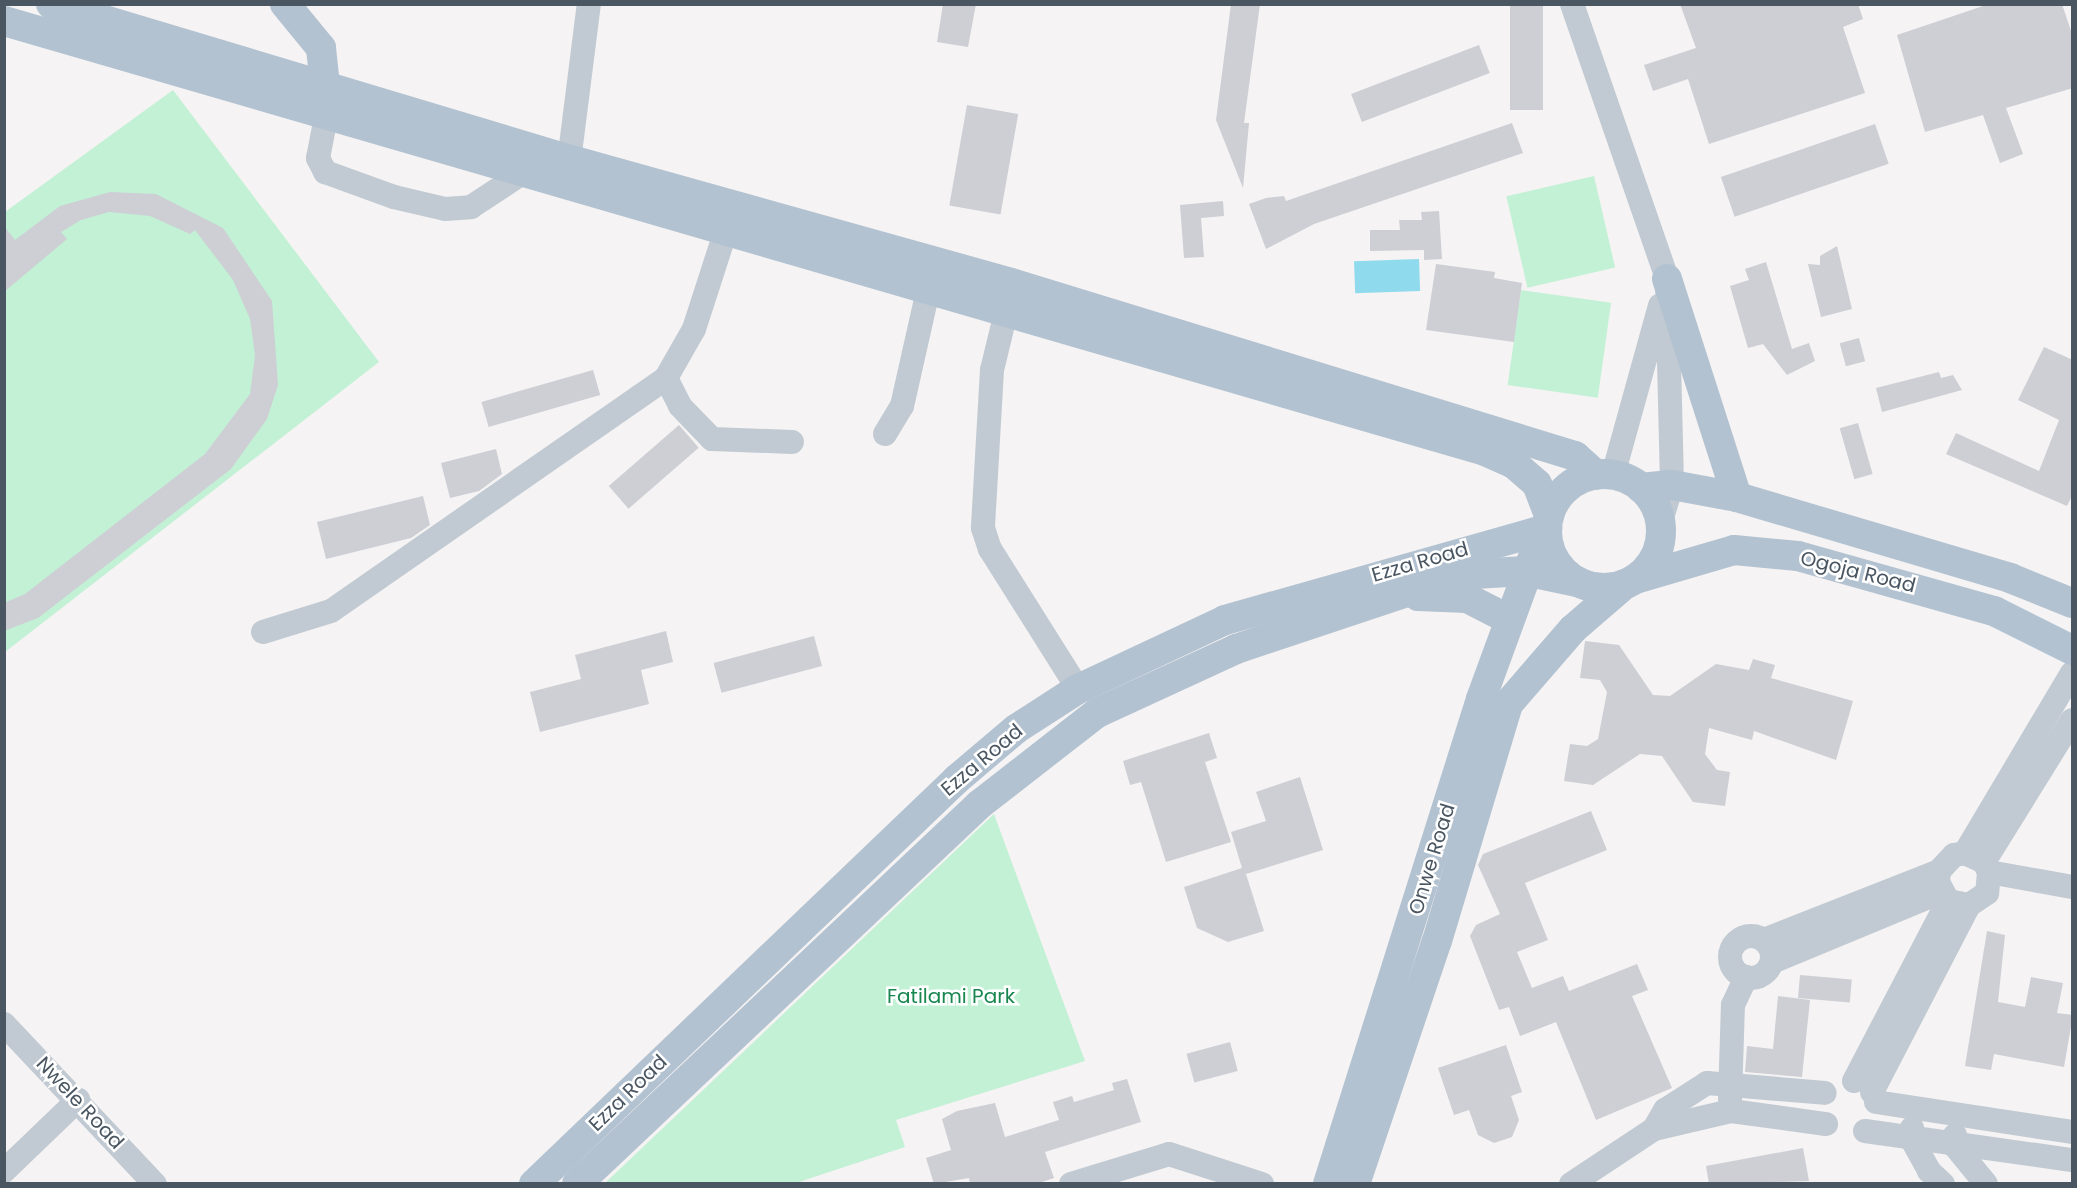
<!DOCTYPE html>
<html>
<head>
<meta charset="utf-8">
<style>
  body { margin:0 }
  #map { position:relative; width:2077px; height:1188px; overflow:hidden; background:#f5f3f3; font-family:Poppins,sans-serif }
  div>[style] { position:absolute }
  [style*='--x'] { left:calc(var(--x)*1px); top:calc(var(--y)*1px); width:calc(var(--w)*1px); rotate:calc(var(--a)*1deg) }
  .green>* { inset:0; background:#c3f1d5; transform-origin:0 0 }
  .water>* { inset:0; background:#90daee; transform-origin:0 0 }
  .building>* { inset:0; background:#cdcfd5; transform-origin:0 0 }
  .minor>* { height:24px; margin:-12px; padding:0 12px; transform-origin:12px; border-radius:12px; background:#c1cad2 }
  .minor>.ring { margin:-12px; padding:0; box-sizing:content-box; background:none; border:24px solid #c1cad2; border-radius:50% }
  .major>* { height:30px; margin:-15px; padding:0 15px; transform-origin:15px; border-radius:15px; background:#b3c2d1 }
  .major>.ring { margin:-15px; padding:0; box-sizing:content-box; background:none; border:30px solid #b3c2d1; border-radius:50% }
  span { translate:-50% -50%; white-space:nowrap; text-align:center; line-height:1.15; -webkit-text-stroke:5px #fff; paint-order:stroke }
  .street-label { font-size:20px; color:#4a5661 }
  .park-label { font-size:20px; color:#17864f }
  .frame { position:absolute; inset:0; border:6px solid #4a5661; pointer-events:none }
</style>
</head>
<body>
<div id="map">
  <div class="green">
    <i style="clip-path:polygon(173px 90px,379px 362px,5px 652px,5px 212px)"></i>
    <i style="left:1594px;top:176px;width:94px;height:90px;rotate:77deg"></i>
    <i style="left:1521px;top:290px;width:91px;height:96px;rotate:8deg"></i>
    <i style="clip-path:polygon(994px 814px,1085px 1061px,896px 1120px,905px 1147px,796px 1183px,605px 1183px)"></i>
  </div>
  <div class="water">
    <i style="left:1419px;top:259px;width:32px;height:65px;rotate:88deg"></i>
  </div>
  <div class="building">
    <i style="clip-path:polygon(943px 4px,976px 4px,968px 47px,937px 42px)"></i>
    <i style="clip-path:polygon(1231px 4px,1260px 4px,1244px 123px,1249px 123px,1243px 188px,1216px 120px)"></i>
    <i style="left:1510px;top:4px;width:33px;height:106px"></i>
    <i style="clip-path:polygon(1680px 4px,1858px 4px,1863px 19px,1843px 27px,1865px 93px,1709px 144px,1688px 79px,1653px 91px,1644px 65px,1696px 48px)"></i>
    <i style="clip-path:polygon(1989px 4px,2062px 4px,2073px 37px,2073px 88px,2006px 108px,2023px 154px,2000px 163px,1983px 115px,1925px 132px,1897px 35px)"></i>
    <i style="left:1479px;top:45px;width:30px;height:137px;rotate:69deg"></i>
    <i style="left:967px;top:105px;width:52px;height:102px;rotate:10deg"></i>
    <i style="clip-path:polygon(1512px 123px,1523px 153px,1314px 224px,1266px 249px,1249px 204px,1266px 198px,1284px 196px,1286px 201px)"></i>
    <i style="left:1875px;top:124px;width:42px;height:163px;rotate:71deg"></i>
    <i style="clip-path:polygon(110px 192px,156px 194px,223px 228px,272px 301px,278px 385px,267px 419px,231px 469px,38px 618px,4px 631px,4px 603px,25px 594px,205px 454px,250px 394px,255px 355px,250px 319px,233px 280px,195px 230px,190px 234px,150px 216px,109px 212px,81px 220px,61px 232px,67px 239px,4px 292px,4px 226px,15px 240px,60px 206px)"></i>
    <i style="clip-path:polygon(1223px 201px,1224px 216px,1201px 218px,1204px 257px,1184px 258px,1180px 205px)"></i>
    <i style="clip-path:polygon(1439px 211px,1442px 259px,1424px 260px,1424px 250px,1370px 251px,1370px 230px,1400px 230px,1399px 220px,1422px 220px,1421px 212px)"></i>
    <i style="clip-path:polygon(1837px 246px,1852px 309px,1821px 317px,1808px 264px,1820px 265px,1820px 256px)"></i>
    <i style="clip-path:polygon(1766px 262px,1792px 349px,1809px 343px,1815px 361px,1787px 375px,1763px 344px,1748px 348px,1730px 286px,1749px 280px,1745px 269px)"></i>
    <i style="clip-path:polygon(1436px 264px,1495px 272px,1494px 278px,1522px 283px,1514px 342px,1426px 330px)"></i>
    <i style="left:1859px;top:338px;width:24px;height:20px;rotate:75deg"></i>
    <i style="clip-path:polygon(2044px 347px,2073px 360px,2073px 494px,2067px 506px,1946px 454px,1956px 433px,2039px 471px,2059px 420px,2018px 400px)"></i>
    <i style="left:593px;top:370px;width:26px;height:116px;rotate:74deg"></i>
    <i style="clip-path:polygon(1939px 372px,1941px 378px,1953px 375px,1962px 390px,1882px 412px,1876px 388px)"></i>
    <i style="left:1858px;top:423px;width:53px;height:19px;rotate:74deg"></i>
    <i style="left:679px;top:425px;width:30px;height:93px;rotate:49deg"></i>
    <i style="clip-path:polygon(496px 449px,502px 474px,479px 491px,450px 498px,441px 463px)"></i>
    <i style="clip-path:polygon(423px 496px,430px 525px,411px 538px,326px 559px,317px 522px)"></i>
    <i style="clip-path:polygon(666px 631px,673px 662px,641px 670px,649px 704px,540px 732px,530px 692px,581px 679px,575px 655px)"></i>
    <i style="left:814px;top:636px;width:31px;height:104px;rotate:75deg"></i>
    <i style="clip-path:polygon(1585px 641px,1619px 645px,1653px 695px,1670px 696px,1716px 664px,1749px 670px,1753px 659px,1775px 665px,1771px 678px,1853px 701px,1836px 760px,1754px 731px,1752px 740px,1709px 728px,1705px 754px,1717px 770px,1730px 772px,1725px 806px,1693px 802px,1662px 756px,1640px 754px,1593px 785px,1564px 781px,1570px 744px,1587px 746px,1598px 739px,1607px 692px,1600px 680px,1580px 678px)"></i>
    <i style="clip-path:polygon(1209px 733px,1217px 758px,1205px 762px,1231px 842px,1166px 862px,1141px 782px,1130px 785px,1123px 761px)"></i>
    <i style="clip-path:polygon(1300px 777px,1323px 850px,1246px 874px,1264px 931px,1228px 942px,1197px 928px,1184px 887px,1242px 868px,1231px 832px,1266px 821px,1256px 792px)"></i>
    <i style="clip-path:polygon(1591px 811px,1607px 850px,1525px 883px,1548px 940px,1517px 952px,1532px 988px,1563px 976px,1569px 991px,1637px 964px,1648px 990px,1632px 996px,1672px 1088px,1596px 1120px,1556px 1022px,1520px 1036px,1509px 1007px,1499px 1010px,1470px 936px,1476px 925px,1500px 914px,1478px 865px,1483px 854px)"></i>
    <i style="clip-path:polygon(1987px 931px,2005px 935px,1998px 1002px,2025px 1007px,2031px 977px,2063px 983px,2057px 1013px,2073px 1015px,2064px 1067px,1994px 1054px,1991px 1070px,1965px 1066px)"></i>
    <i style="left:1800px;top:975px;width:52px;height:23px;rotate:5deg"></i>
    <i style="clip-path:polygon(1778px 996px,1810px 1000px,1802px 1077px,1745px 1072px,1747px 1046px,1773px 1049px)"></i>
    <i style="left:1230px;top:1042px;width:30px;height:45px;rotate:75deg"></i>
    <i style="clip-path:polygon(1506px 1045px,1522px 1092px,1511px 1096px,1519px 1120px,1512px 1137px,1494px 1143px,1478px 1135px,1469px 1110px,1454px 1115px,1438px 1068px)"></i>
    <i style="clip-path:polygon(1127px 1079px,1141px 1122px,1045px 1152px,1054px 1178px,1036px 1184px,970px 1184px,969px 1178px,934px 1184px,926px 1158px,951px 1150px,942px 1119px,957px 1111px,995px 1103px,1005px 1137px,1059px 1120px,1053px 1102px,1072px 1096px,1074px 1102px,1114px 1090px,1112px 1083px)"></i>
    <i style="clip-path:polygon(1803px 1148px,1809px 1181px,1709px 1184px,1706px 1166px)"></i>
  </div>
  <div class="minor">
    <i style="--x:1572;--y:4;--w:291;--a:70.9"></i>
    <i style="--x:1667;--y:279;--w:206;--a:88.6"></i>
    <i style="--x:1672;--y:485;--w:37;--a:107"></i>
    <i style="--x:326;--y:117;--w:42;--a:101"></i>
    <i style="--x:318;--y:158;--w:16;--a:63"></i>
    <i style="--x:325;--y:172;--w:73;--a:19.9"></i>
    <i style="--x:394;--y:197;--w:52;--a:13.2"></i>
    <i style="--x:445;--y:209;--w:26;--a:-4"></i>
    <i style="--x:471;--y:207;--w:64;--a:-33.4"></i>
    <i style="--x:567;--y:177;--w:174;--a:-82.8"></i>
    <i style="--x:1007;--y:308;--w:64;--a:103.6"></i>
    <i style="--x:992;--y:370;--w:158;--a:93.3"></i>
    <i style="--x:983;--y:528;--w:22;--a:72"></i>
    <i style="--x:990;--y:549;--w:165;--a:57.8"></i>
    <i style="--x:666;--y:378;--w:31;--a:63"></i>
    <i style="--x:680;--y:406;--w:46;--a:45.9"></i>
    <i style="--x:712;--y:439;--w:80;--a:2.1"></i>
    <i style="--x:885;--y:434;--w:33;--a:-59"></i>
    <i style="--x:902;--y:406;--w:123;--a:-77.3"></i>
    <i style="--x:1613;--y:475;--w:176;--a:-74.5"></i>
    <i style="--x:263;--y:632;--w:71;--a:-17.2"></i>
    <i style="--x:331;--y:611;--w:408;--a:-34.8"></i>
    <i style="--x:666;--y:378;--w:56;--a:-60.3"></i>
    <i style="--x:694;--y:329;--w:101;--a:-72.1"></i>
    <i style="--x:1965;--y:853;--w:209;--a:-59.3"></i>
    <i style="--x:1984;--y:862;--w:167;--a:-58.2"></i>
    <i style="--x:1989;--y:872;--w:84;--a:10.2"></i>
    <i class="ring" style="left:1730px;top:936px;width:18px;height:18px"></i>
    <i style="--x:1764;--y:940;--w:188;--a:-21.5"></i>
    <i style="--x:1939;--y:871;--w:22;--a:-47"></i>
    <i style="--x:1954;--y:855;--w:11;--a:-10"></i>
    <i style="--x:1965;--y:853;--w:21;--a:25"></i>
    <i style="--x:1984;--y:862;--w:11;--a:63"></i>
    <i style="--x:1989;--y:872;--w:21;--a:95"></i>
    <i style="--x:1987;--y:893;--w:22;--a:146"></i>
    <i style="--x:1969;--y:905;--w:21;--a:-169"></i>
    <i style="--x:1948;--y:901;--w:21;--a:-118"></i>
    <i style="--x:1938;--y:882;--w:11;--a:-85"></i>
    <i style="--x:1772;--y:962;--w:183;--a:-22.5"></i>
    <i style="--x:4;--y:1024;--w:220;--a:46.7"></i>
    <i style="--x:1854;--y:1081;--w:203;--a:-62.4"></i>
    <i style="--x:1872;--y:1092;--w:211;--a:-62.6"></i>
    <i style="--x:1730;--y:1099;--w:94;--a:-88.2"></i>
    <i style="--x:1733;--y:1005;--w:31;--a:-65"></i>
    <i style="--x:1876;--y:1102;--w:198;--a:8.7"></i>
    <i style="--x:1912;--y:1128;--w:10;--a:96"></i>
    <i style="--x:1911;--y:1138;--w:38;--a:61"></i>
    <i style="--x:1929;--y:1171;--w:19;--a:43"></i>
    <i style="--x:1654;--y:1129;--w:22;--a:-60"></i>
    <i style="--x:1665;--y:1110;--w:50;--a:-32.7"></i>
    <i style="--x:1707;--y:1083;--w:118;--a:4.8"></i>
    <i style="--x:1865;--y:1131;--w:209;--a:8"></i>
    <i style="--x:1955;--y:1135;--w:10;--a:96"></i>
    <i style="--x:1954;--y:1145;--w:50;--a:50.6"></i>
    <i style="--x:4;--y:1171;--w:103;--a:-43.8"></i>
    <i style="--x:1071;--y:1184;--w:102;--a:-17"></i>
    <i style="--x:1169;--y:1154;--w:98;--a:17.9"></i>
    <i style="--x:1571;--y:1184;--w:100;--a:-33.5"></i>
    <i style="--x:1654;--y:1129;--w:79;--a:-13.2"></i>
    <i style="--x:1731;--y:1111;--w:96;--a:7.8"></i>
  </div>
  <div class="major">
    <i style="--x:51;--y:4;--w:543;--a:16.7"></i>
    <i style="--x:571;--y:160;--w:457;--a:15.6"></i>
    <i style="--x:1011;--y:283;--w:590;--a:17.05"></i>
    <i style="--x:1575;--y:456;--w:28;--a:42"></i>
    <i style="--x:285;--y:4;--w:57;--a:50.7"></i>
    <i style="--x:321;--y:48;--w:56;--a:83.9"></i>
    <i style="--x:4;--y:21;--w:1542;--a:16.19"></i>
    <i style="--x:1485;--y:451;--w:32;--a:24"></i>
    <i style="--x:1514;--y:464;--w:30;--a:41"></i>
    <i style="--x:1537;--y:484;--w:34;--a:69"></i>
    <i style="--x:1667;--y:279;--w:229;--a:72.2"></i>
    <i class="ring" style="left:1547px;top:474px;width:84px;height:84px"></i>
    <i style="--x:1641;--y:488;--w:31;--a:-6"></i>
    <i style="--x:1672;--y:485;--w:66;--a:10.5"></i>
    <i style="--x:1737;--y:497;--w:285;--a:16.5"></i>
    <i style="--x:2010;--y:578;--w:67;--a:22"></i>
    <i style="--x:1635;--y:579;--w:103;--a:-16.3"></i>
    <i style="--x:1734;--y:550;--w:64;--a:5.4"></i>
    <i style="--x:1798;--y:556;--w:204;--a:15.7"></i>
    <i style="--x:1994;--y:611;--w:87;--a:26.6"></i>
    <i style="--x:1418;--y:596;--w:49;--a:2.3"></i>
    <i style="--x:1467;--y:598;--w:46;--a:27.1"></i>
    <i style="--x:534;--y:1184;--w:586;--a:-43.75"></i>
    <i style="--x:957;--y:779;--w:77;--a:-40.3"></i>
    <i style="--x:1016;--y:729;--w:74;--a:-32.8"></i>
    <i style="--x:1078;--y:689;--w:162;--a:-25.1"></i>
    <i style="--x:1225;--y:620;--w:335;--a:-15.8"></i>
    <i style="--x:577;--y:1184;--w:554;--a:-43.32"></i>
    <i style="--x:980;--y:804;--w:148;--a:-37.9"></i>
    <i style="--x:1097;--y:713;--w:153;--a:-24.7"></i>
    <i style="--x:1236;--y:649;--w:234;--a:-18.4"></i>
    <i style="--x:1458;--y:575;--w:67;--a:-3.4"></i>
    <i style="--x:1525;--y:571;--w:57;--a:12.1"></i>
    <i style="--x:1328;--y:1184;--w:509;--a:-72.49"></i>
    <i style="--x:1481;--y:699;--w:154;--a:-69.9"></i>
    <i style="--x:1355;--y:1184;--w:256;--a:-71.4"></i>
    <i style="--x:1437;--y:941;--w:247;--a:-73.3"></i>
    <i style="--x:1508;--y:704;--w:99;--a:-49.1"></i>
    <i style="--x:1573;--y:629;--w:69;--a:-40.9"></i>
  </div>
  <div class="street-label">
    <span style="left:1420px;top:562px;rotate:-16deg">Ezza Road</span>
    <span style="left:1858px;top:572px;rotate:14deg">Ogoja Road</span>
    <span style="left:982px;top:760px;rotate:-40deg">Ezza Road</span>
    <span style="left:1432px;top:859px;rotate:-73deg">Onwe Road</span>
    <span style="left:628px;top:1093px;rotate:-44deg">Ezza Road</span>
    <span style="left:80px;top:1103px;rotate:47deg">Nwele Road</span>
  </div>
  <div class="park-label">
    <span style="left:951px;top:996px">Fatilami Park</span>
  </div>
  <div class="frame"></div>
</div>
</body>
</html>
